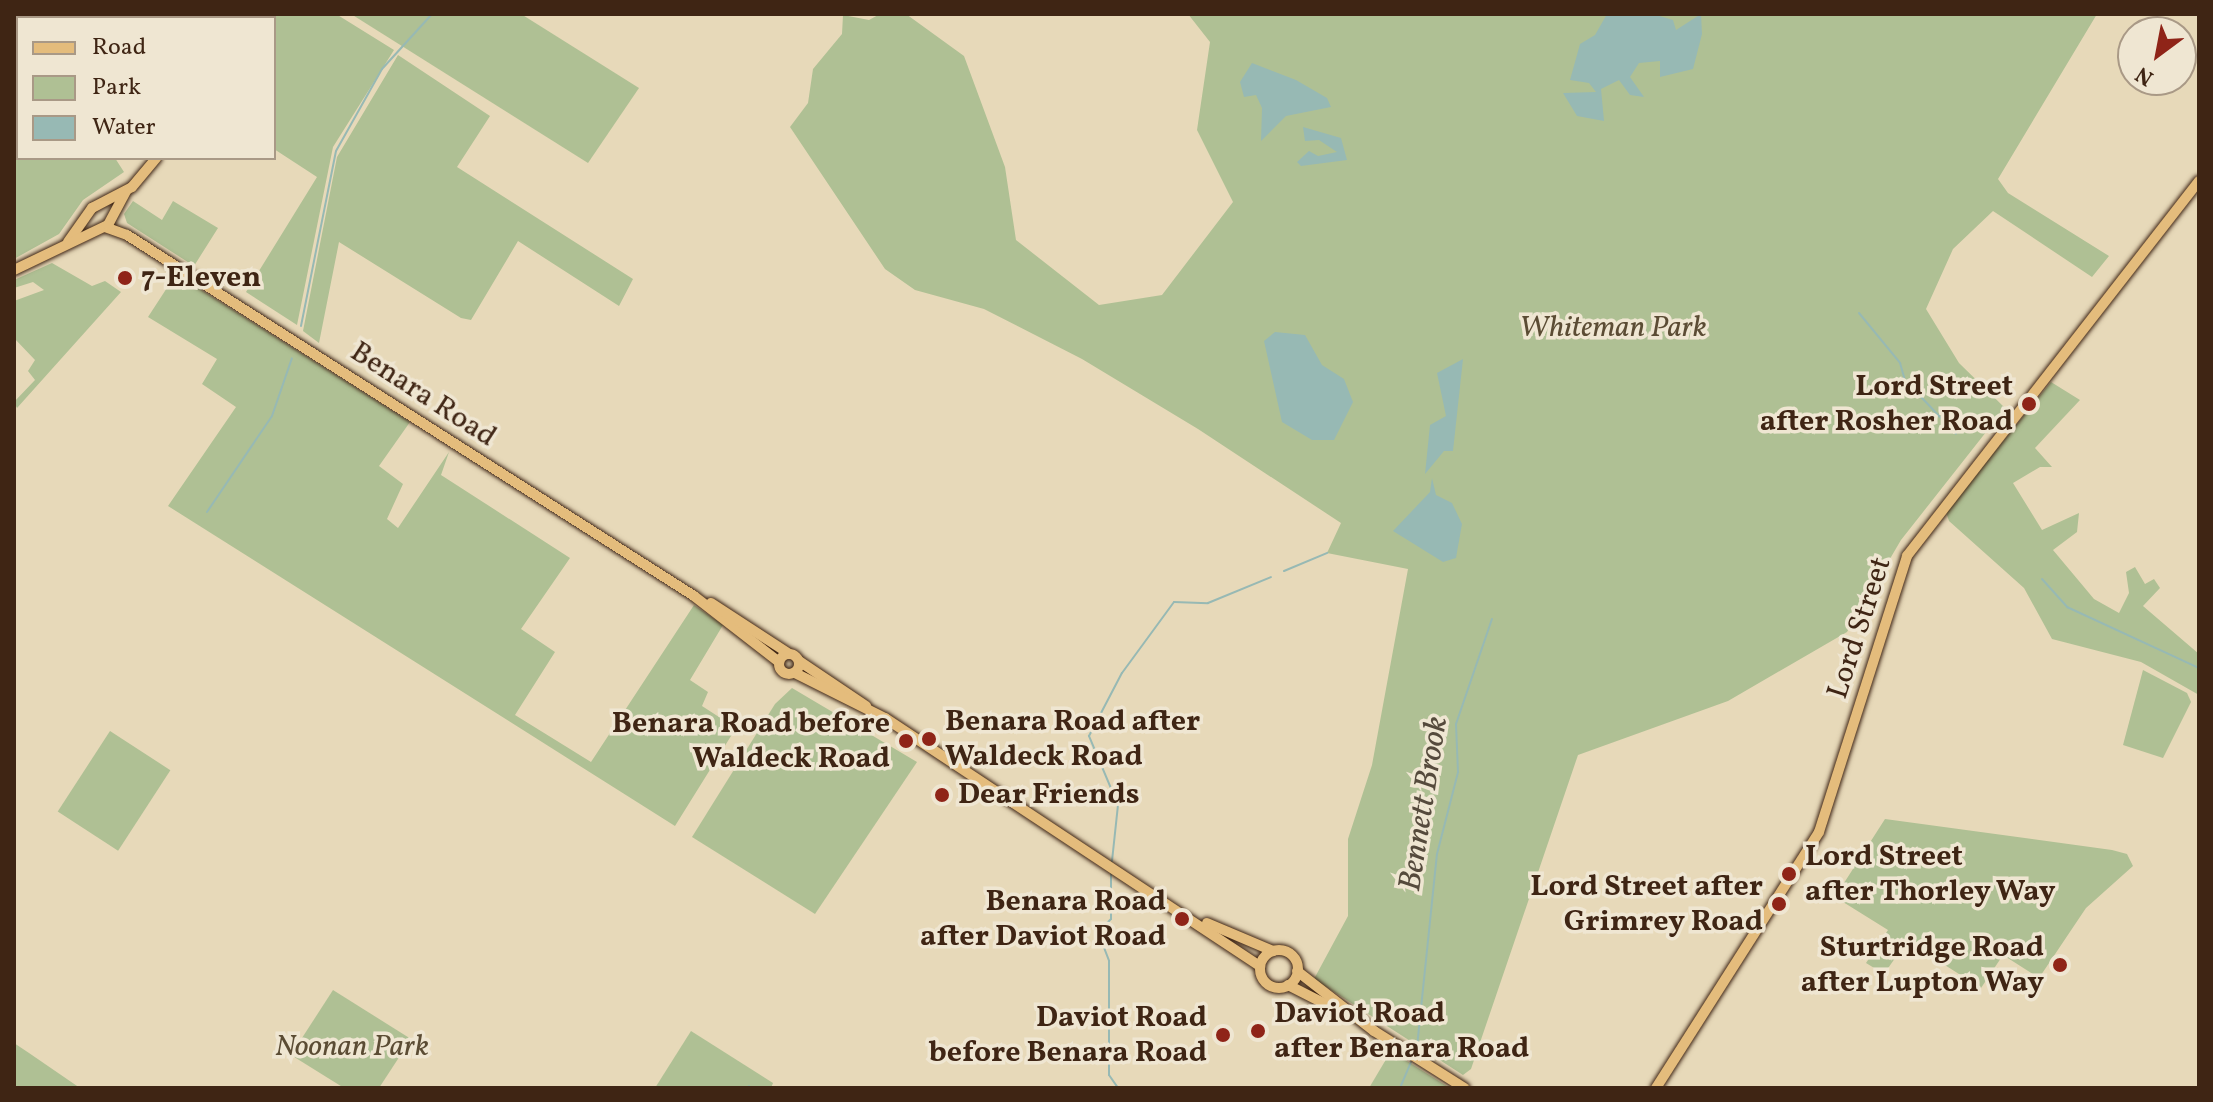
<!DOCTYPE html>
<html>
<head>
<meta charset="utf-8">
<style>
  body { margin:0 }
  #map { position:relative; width:2213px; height:1102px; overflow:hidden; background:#e7d9b9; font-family:Vollkorn,serif }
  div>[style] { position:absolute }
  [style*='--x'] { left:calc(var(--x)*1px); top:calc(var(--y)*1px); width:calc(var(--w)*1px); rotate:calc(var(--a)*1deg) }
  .green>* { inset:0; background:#afc094; transform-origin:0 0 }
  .water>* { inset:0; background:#97b9b4 }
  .stream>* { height:2px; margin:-1px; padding:0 1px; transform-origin:1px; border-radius:1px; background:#97b9b4 }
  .roads { filter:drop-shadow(0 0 2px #3f2514) drop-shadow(0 0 2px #3f2514) }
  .major>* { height:10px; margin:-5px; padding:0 5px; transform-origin:5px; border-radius:5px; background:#e4bc7c }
  .major>.ring { margin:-5px; padding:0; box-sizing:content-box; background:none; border:10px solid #e4bc7c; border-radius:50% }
  .dots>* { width:22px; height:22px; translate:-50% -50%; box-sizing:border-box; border:4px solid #efe6d2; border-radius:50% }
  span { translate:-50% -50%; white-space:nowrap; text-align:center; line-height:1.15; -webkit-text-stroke:7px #efe6d2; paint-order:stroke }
  .poi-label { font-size:30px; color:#3f2514; font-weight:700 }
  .left { translate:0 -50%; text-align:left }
  .right { translate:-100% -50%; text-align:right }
  .park-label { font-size:30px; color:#5b4c34; font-style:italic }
  .street-label { font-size:30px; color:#3f2514 }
  .water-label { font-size:32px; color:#554a3c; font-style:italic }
  .frame { position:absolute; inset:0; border:16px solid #3f2514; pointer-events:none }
  .legend { position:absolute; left:16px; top:16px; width:260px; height:144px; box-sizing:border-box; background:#efe6d2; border:2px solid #a99986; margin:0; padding:10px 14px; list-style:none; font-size:24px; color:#3f2514 }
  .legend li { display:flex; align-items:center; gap:16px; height:40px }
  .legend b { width:40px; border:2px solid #a99986 }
  .north { position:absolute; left:2117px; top:16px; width:80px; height:80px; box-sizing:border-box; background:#efe6d2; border:2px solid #a99986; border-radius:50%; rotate:212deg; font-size:22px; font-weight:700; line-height:32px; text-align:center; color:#3f2514 }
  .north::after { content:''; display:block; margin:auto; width:28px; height:36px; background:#8f2418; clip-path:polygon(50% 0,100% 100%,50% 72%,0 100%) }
</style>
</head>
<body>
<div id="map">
  <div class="green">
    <i style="clip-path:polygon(276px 14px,336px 14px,394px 50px,333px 147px,297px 325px,246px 292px,317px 177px,274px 149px)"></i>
    <i style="clip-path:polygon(351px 14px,521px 14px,639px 88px,588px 163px)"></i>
    <i style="clip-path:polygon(880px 14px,906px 14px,964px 56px,1005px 167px,1016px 240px,1099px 305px,1162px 295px,1233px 202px,1197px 130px,1210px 42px,1188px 14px,2097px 14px,1998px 179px,2008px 193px,2109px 256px,2092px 277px,1993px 211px,1953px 249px,1926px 309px,1959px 363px,2005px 408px,1901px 540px,1847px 632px,1728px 701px,1578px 755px,1471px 1069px,1463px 1075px,1314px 979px,1348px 916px,1348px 839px,1372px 765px,1408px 569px,1327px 553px,1341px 523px,1198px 429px,1082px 359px,984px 309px,915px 290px,885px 269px,790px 127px,808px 103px,813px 69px,842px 34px,843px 15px,869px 20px)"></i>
    <i style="clip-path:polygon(398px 55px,490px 116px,457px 167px,633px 279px,619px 306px,518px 241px,471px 320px,461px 318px,339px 242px,319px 343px,303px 331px,337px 157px)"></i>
    <i style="clip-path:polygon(14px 94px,18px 158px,115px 158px,124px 172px,83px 200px,59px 234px,14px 259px)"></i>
    <i style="clip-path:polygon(133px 201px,162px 220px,173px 201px,218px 228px,194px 266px,127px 223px,124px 214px)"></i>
    <i style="clip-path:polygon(52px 263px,92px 286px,105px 281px,121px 292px,17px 408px,14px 402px,35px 380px,28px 371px,35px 360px,14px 338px,14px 301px,44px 290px,33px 282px,14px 288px,14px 280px)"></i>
    <i style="clip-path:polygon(176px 274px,410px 422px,379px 466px,403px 484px,387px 519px,398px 528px,449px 452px,441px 475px,570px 558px,521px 629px,555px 652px,515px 715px,591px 762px,694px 605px,723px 625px,690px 680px,708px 692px,702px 706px,736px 728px,675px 826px,168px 506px,236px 407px,202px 384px,217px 359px,148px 317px)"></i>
    <i style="clip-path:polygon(2051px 382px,2080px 400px,2035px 448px,2052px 467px,2040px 467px,2013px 483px,2042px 530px,2079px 513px,2077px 532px,2053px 550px,2094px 599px,2119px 613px,2129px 593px,2126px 572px,2135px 567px,2145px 584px,2154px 579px,2160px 588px,2143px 606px,2199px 654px,2199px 695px,2141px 662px,2052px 639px,2024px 588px,1949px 521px,1946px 512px)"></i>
    <i style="clip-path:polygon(2143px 670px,2187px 693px,2191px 702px,2163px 758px,2123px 745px)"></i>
    <i style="clip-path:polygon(792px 688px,917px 762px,815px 914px,692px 837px,775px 704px)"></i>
    <i style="left:110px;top:731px;width:72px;height:96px;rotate:33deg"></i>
    <i style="clip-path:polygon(1885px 819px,2112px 850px,2127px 854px,2133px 866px,2086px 908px,2039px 978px,2003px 955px,1981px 988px,1907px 941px,1884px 974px,1866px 963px,1888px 930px,1835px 897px)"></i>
    <i style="clip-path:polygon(333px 990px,411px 1039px,379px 1088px,344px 1088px,291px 1055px)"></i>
    <i style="clip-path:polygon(691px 1031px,773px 1083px,771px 1088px,655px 1088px)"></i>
    <i style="clip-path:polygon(14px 1043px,29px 1053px,80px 1088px,14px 1088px)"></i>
    <i style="clip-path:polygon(1391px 1051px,1450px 1088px,1369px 1088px)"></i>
  </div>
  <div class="water">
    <i style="clip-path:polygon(1607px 14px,1653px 14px,1673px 20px,1676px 30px,1701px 14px,1702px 34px,1693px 69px,1660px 77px,1660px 61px,1639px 63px,1630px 77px,1644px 97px,1630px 95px,1619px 80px,1601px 89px,1604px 121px,1577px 116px,1563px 93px,1596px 92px,1589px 83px,1570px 80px,1580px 44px,1595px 35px)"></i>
    <i style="clip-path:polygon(1252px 63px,1296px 80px,1327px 98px,1331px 107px,1286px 116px,1261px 141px,1262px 108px,1256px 95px,1244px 97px,1240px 82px)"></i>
    <i style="clip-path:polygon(1303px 127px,1341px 138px,1347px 160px,1301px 166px,1297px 162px,1309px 151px,1318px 156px,1337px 152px,1319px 140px,1305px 141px)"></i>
    <i style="clip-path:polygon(1275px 332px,1305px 335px,1322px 365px,1344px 379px,1353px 402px,1334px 440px,1312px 440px,1282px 422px,1264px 341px)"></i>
    <i style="clip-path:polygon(1463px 359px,1453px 451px,1444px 451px,1425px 474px,1430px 425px,1446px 416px,1437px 373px)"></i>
    <i style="clip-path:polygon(1432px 478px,1436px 495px,1452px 503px,1462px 524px,1456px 558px,1443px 562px,1393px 531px,1430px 492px)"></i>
  </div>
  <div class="stream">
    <i style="--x:541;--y:14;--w:49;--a:0"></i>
    <i style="--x:841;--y:14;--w:2;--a:27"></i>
    <i style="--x:1859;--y:313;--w:65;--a:50.6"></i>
    <i style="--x:1900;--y:363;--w:18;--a:74"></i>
    <i style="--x:1905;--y:380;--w:74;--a:46.6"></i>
    <i style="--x:301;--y:326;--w:178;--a:-78.7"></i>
    <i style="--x:336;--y:151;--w:94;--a:-60.7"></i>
    <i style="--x:382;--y:69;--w:74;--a:-47.7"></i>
    <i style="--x:207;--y:512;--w:116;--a:-55.9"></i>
    <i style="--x:272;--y:416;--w:61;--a:-71"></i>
    <i style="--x:1284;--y:571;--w:47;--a:-22.7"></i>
    <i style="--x:2042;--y:579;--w:38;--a:48"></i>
    <i style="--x:2067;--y:607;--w:145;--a:24.8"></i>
    <i style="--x:1112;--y:861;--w:56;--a:-83.9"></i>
    <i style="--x:1118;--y:805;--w:75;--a:-112.8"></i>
    <i style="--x:1089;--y:736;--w:71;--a:-62.4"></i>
    <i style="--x:1122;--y:673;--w:88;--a:-53.8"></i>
    <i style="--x:1174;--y:602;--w:34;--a:2"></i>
    <i style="--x:1208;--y:603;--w:68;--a:-22.4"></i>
    <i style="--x:1111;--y:871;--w:48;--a:90"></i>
    <i style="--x:1111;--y:919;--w:18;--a:135"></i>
    <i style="--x:1098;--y:932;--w:31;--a:69"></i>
    <i style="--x:1109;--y:961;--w:114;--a:90"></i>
    <i style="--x:1109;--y:1075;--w:16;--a:55"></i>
    <i style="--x:1417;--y:1047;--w:194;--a:-84.1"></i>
    <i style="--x:1437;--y:854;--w:85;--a:-75.6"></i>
    <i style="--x:1458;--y:772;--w:48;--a:-92.4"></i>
    <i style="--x:1456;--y:724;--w:111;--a:-71.1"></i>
    <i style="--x:673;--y:1087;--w:1;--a:45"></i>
    <i style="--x:748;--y:1088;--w:2;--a:-63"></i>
    <i style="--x:1400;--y:1088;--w:28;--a:-67"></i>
  </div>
  <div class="roads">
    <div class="major">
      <i style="--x:262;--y:18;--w:5;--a:-53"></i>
      <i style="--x:105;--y:227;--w:23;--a:20"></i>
      <i style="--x:127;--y:235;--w:672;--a:32.48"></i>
      <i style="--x:694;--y:596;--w:108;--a:37.8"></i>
      <i style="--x:68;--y:242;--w:42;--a:-54.8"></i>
      <i style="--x:92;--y:208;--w:45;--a:-27.7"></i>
      <i style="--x:132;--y:187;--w:38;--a:-50"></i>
      <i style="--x:14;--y:270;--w:104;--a:-25.6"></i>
      <i style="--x:108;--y:225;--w:38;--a:-62"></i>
      <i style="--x:711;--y:603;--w:92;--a:33"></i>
      <i class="ring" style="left:779px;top:654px;width:10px;height:10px"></i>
      <i style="--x:799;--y:661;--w:81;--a:33.9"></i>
      <i style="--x:795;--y:673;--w:101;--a:26.6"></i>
      <i style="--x:885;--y:718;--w:450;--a:33.5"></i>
      <i style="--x:1207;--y:923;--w:72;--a:23"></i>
      <i class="ring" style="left:1260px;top:950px;width:28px;height:28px"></i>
      <i style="--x:1297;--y:971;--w:98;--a:37.9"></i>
      <i style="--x:1374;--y:1031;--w:107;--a:32.3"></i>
      <i style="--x:1288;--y:985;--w:59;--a:27"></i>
      <i style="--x:1656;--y:1088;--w:303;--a:-57.5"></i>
      <i style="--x:1819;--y:832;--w:290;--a:-72.3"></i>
      <i style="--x:1907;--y:556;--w:475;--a:-52.1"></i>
    </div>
  </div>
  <div class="dots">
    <i style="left:125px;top:278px;background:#8f2418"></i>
    <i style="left:2029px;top:404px;background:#8f2418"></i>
    <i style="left:929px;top:739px;background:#8f2418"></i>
    <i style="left:906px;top:741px;background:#8f2418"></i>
    <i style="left:942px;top:795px;background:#8f2418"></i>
    <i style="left:1789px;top:874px;background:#8f2418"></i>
    <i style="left:1779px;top:904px;background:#8f2418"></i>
    <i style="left:1182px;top:919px;background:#8f2418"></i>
    <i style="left:2060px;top:965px;background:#8f2418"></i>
    <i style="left:1258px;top:1031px;background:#8f2418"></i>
    <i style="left:1223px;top:1035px;background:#8f2418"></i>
  </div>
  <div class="poi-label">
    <span class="left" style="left:141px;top:278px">7-Eleven</span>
    <span class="right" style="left:2013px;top:404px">Lord Street<br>after Rosher Road</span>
    <span class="left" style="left:945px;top:739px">Benara Road after<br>Waldeck Road</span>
    <span class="right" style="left:890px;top:741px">Benara Road before<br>Waldeck Road</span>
    <span class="left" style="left:958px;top:795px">Dear Friends</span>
    <span class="left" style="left:1805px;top:874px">Lord Street<br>after Thorley Way</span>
    <span class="right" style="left:1763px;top:904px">Lord Street after<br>Grimrey Road</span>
    <span class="right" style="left:1166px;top:919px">Benara Road<br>after Daviot Road</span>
    <span class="right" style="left:2044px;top:965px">Sturtridge Road<br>after Lupton Way</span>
    <span class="left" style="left:1274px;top:1031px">Daviot Road<br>after Benara Road</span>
    <span class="right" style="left:1207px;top:1035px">Daviot Road<br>before Benara Road</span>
  </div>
  <div class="park-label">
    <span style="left:1613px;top:328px">Whiteman Park</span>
    <span style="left:352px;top:1047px">Noonan Park</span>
  </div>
  <div class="street-label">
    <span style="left:423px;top:395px;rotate:33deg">Benara Road</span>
    <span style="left:1860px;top:628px;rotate:-72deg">Lord Street</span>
  </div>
  <div class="water-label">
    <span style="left:1425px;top:804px;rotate:-81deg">Bennett Brook</span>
  </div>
  <div class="frame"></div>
  <ul class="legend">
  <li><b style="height:10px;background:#e4bc7c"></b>Road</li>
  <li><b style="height:22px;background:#afc094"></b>Park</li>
  <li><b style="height:22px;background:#97b9b4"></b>Water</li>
  </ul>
  <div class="north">N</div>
</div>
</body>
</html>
